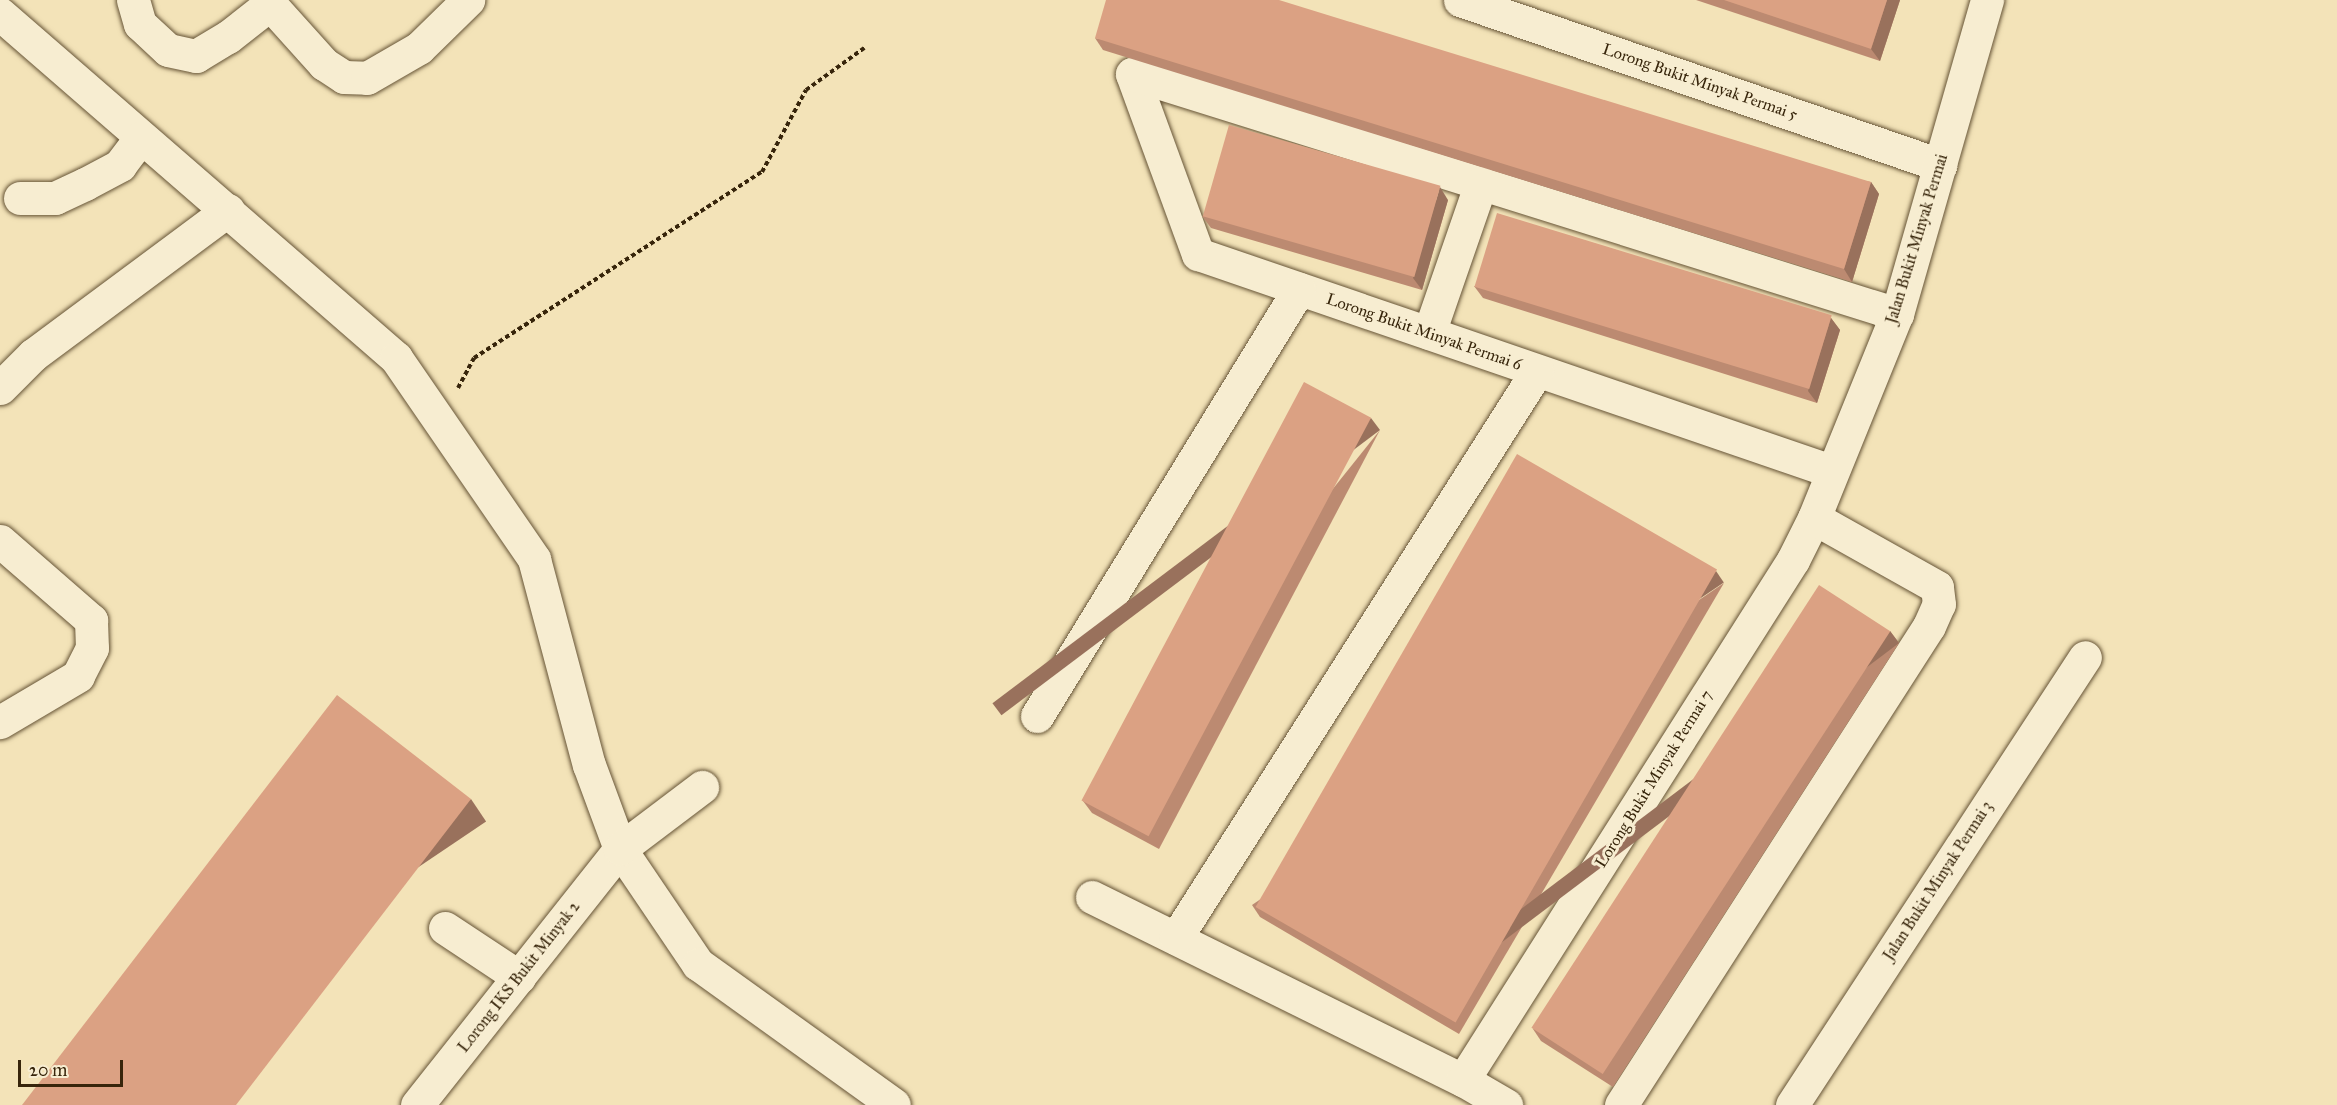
<!DOCTYPE html>
<html>
<head>
<meta charset="utf-8">
<style>
  body { margin:0 }
  #map { position:relative; width:2337px; height:1105px; overflow:hidden; background:#f3e3b8; font-family:"IM FELL Great Primer",serif }
  div>[style] { position:absolute }
  [style*='--x'] { left:calc(var(--x)*1px); top:calc(var(--y)*1px); width:calc(var(--w)*1px); rotate:calc(var(--a)*1deg) }
  .path>* { height:4px; margin-top:-2px; transform-origin:0; background:repeating-linear-gradient(90deg,#37250b 0 4.5px,transparent 0 7.5px) }
  .roads { filter:drop-shadow(0 0 2px #665436) drop-shadow(0 0 2px #665436) }
  .minor>* { height:33px; margin:-16.5px; padding:0 16.5px; transform-origin:16.5px; border-radius:16.5px; background:#f7edd1 }
  .wall>* { inset:0; background:#bc8a71 }
  .shaded-wall>* { inset:0; background:#99715c; transform-origin:0 0 }
  .building>* { inset:0; background:#dba183; transform-origin:0 0 }
  span { translate:-50% -50%; white-space:nowrap; text-align:center; line-height:1.15; -webkit-text-stroke:6px #f7edd1; paint-order:stroke }
  .street-label { font-size:16px; color:#37250b }
  .scale { position:absolute; left:18px; top:1060px; width:105px; height:27px; box-sizing:border-box; border:3px solid #37250b; border-top:0; padding-left:8px; font-size:18px; line-height:21px; white-space:nowrap; color:#37250b; -webkit-text-stroke:4px #f7edd1; paint-order:stroke }
</style>
</head>
<body>
<div id="map">
  <div class="path">
    <i style="--x:458;--y:388;--w:34;--a:-62"></i>
    <i style="--x:474;--y:358;--w:343;--a:-32.9"></i>
    <i style="--x:762;--y:172;--w:93;--a:-61.8"></i>
    <i style="--x:806;--y:90;--w:72;--a:-35.9"></i>
  </div>
  <div class="roads">
    <div class="minor">
      <i style="--x:133;--y:0;--w:25;--a:74"></i>
      <i style="--x:140;--y:24;--w:38;--a:43"></i>
      <i style="--x:168;--y:50;--w:29;--a:12"></i>
      <i style="--x:196;--y:56;--w:37;--a:-31"></i>
      <i style="--x:228;--y:37;--w:53;--a:-38.2"></i>
      <i style="--x:270;--y:4;--w:81;--a:48"></i>
      <i style="--x:324;--y:64;--w:24;--a:33"></i>
      <i style="--x:344;--y:77;--w:23;--a:2"></i>
      <i style="--x:367;--y:78;--w:60;--a:-30"></i>
      <i style="--x:419;--y:48;--w:69;--a:-44.4"></i>
      <i style="--x:1460;--y:0;--w:508;--a:18.97"></i>
      <i style="--x:0;--y:14;--w:525;--a:40.98"></i>
      <i style="--x:396;--y:358;--w:244;--a:55.5"></i>
      <i style="--x:534;--y:559;--w:213;--a:75.1"></i>
      <i style="--x:589;--y:765;--w:90;--a:69.7"></i>
      <i style="--x:620;--y:849;--w:139;--a:55.9"></i>
      <i style="--x:698;--y:964;--w:241;--a:35.7"></i>
      <i style="--x:1132;--y:74;--w:192;--a:69.9"></i>
      <i style="--x:1198;--y:254;--w:669;--a:18.92"></i>
      <i style="--x:1132;--y:74;--w:802;--a:17.42"></i>
      <i style="--x:20;--y:198;--w:35;--a:0"></i>
      <i style="--x:55;--y:198;--w:33;--a:-25"></i>
      <i style="--x:85;--y:184;--w:40;--a:-28"></i>
      <i style="--x:120;--y:165;--w:34;--a:-53"></i>
      <i style="--x:1429;--y:333;--w:159;--a:-70.9"></i>
      <i style="--x:0;--y:388;--w:47;--a:-45"></i>
      <i style="--x:33;--y:355;--w:243;--a:-36.6"></i>
      <i style="--x:0;--y:541;--w:121;--a:41"></i>
      <i style="--x:91;--y:620;--w:28;--a:88"></i>
      <i style="--x:92;--y:648;--w:31;--a:117"></i>
      <i style="--x:78;--y:676;--w:91;--a:149.5"></i>
      <i style="--x:1037;--y:716;--w:501;--a:-58.47"></i>
      <i style="--x:1092;--y:897;--w:414;--a:26.3"></i>
      <i style="--x:1463;--y:1080;--w:50;--a:30.2"></i>
      <i style="--x:445;--y:928;--w:89;--a:33.5"></i>
      <i style="--x:1176;--y:938;--w:672;--a:-57.52"></i>
      <i style="--x:1463;--y:1080;--w:616;--a:-57.6"></i>
      <i style="--x:1793;--y:560;--w:47;--a:-63.4"></i>
      <i style="--x:1814;--y:518;--w:220;--a:-67.9"></i>
      <i style="--x:1897;--y:314;--w:327;--a:-74"></i>
      <i style="--x:417;--y:1105;--w:327;--a:-51.6"></i>
      <i style="--x:620;--y:849;--w:103;--a:-37.1"></i>
      <i style="--x:1621;--y:1105;--w:569;--a:-57.26"></i>
      <i style="--x:1929;--y:626;--w:24;--a:-66"></i>
      <i style="--x:1939;--y:604;--w:17;--a:-97"></i>
      <i style="--x:1937;--y:587;--w:141;--a:-150.7"></i>
      <i style="--x:1792;--y:1105;--w:535;--a:-56.81"></i>
    </div>
  </div>
  <div class="wall">
    <i style="clip-path:polygon(1696px 0,1900px 0,1880px 61px)"></i>
    <i style="clip-path:polygon(1095px 38px,1871px 182px,1879px 194px,1852px 282px,1103px 50px)"></i>
    <i style="clip-path:polygon(1448px 200px,1422px 290px,1211px 228px,1202px 216px)"></i>
    <i style="clip-path:polygon(1474px 286px,1831px 318px,1840px 330px,1817px 403px,1483px 298px)"></i>
    <i style="clip-path:polygon(1380px 430px,1159px 849px,1092px 813px,1083px 801px)"></i>
    <i style="clip-path:polygon(1724px 583px,1459px 1034px,1260px 917px,1252px 905px)"></i>
    <i style="clip-path:polygon(1890px 631px,1899px 643px,1613px 1087px,1541px 1041px,1533px 1029px)"></i>
  </div>
  <div class="shaded-wall">
    <i style="clip-path:polygon(1887px 0,1900px 0,1880px 61px,1871px 49px)"></i>
    <i style="clip-path:polygon(1871px 182px,1879px 194px,1852px 282px,1844px 269px)"></i>
    <i style="clip-path:polygon(1440px 187px,1448px 200px,1422px 290px,1413px 278px)"></i>
    <i style="clip-path:polygon(1831px 318px,1840px 330px,1817px 403px,1808px 391px)"></i>
    <i style="left:1371px;top:418px;width:15px;height:474px;rotate:53deg"></i>
    <i style="left:1716px;top:571px;width:14px;height:524px;rotate:56deg"></i>
    <i style="left:1890px;top:631px;width:15px;height:528px;rotate:53deg"></i>
    <i style="left:471px;top:799px;width:27px;height:386px;rotate:56deg"></i>
  </div>
  <div class="building">
    <i style="clip-path:polygon(1106px 0,1279px 0,1871px 182px,1844px 269px,1095px 38px)"></i>
    <i style="clip-path:polygon(1724px 0,1887px 0,1871px 49px)"></i>
    <i style="left:1229px;top:125px;width:220px;height:95px;rotate:16deg"></i>
    <i style="left:1497px;top:213px;width:350px;height:77px;rotate:17deg"></i>
    <i style="left:1304px;top:382px;width:76px;height:474px;rotate:28deg"></i>
    <i style="left:1517px;top:454px;width:231px;height:523px;rotate:30deg"></i>
    <i style="left:1819px;top:585px;width:85px;height:528px;rotate:33deg"></i>
    <i style="clip-path:polygon(337px 695px,471px 799px,236px 1105px,22px 1105px)"></i>
  </div>
  <div class="street-label">
    <span style="left:1700px;top:82px;rotate:19deg">Lorong Bukit Minyak Permai 5</span>
    <span style="left:1917px;top:239px;rotate:-73deg">Jalan Bukit Minyak Permai</span>
    <span style="left:1424px;top:332px;rotate:19deg">Lorong Bukit Minyak Permai 6</span>
    <span style="left:1654px;top:779px;rotate:-58deg">Lorong Bukit Minyak Permai 7</span>
    <span style="left:1938px;top:881px;rotate:-57deg">Jalan Bukit Minyak Permai 3</span>
    <span style="left:519px;top:977px;rotate:-52deg">Lorong IKS Bukit Minyak 2</span>
  </div>
  <div class="scale">20 m</div>
</div>
</body>
</html>
